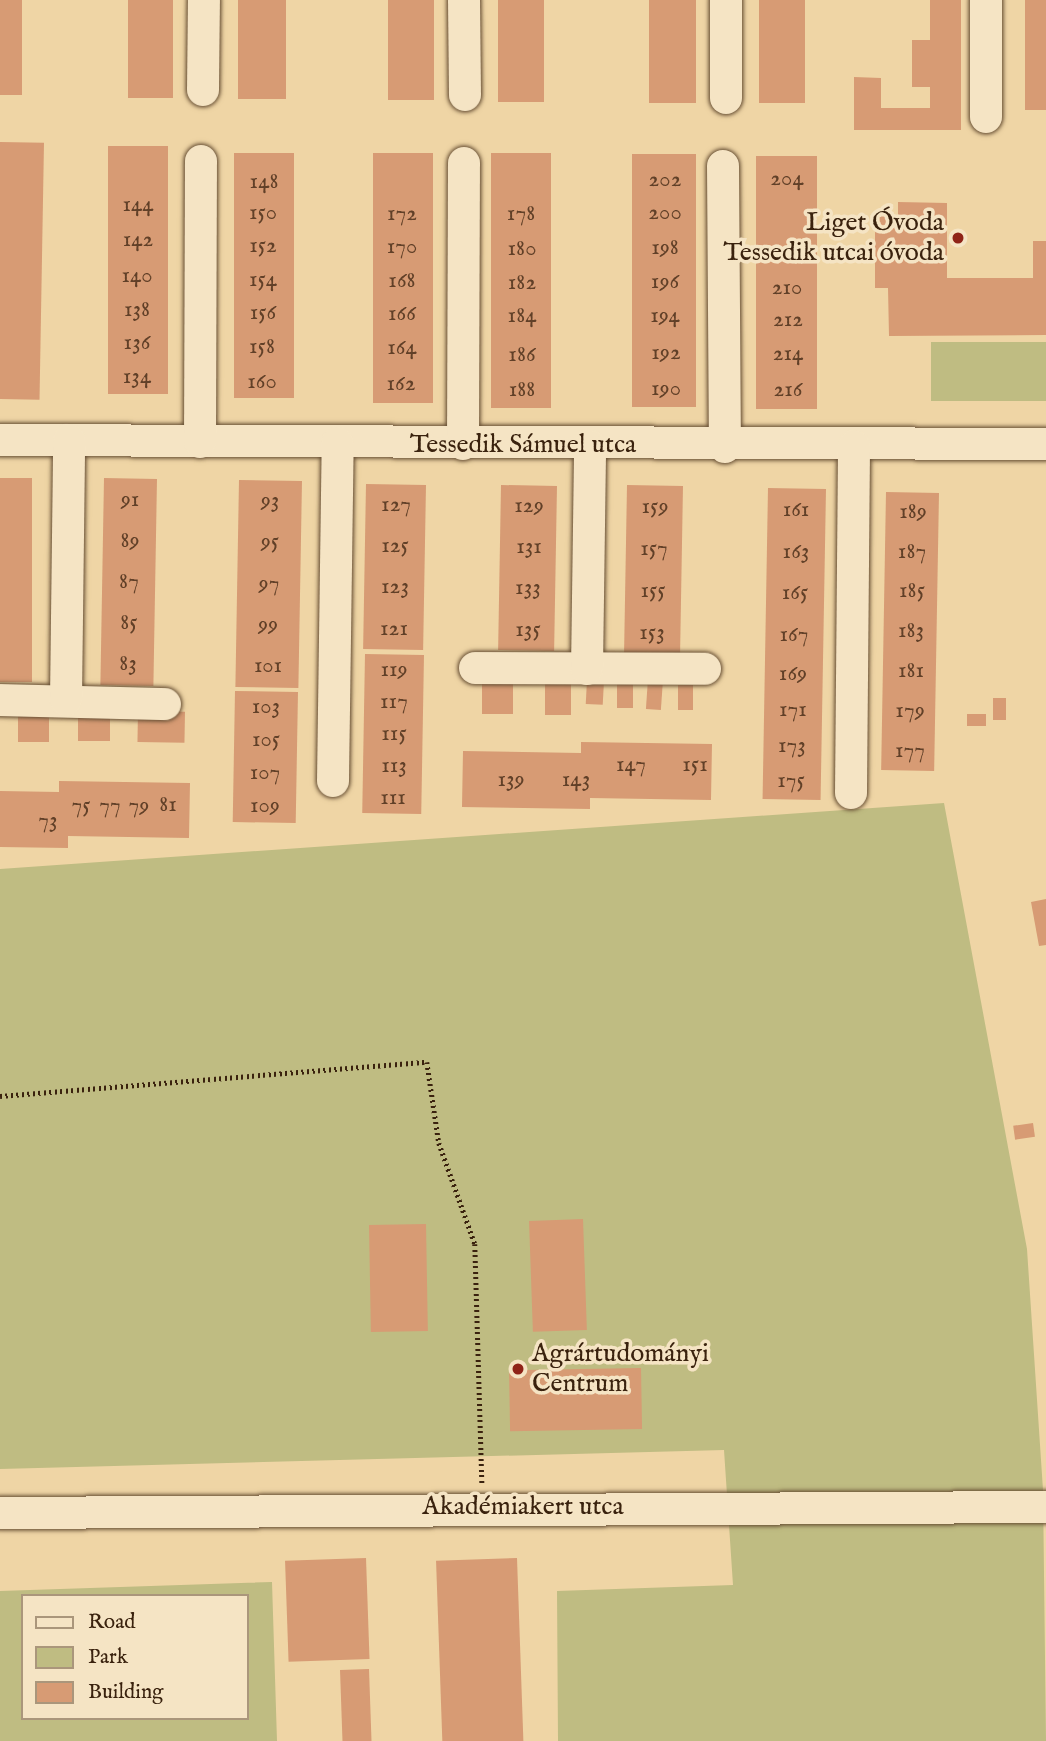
<!DOCTYPE html>
<html>
<head>
<meta charset="utf-8">
<style>
  body { margin:0 }
  #map { position:relative; width:1046px; height:1741px; overflow:hidden; background:#efd5a5; font-family:"IM FELL English",serif }
  div>[style] { position:absolute }
  [style*='--x'] { left:calc(var(--x)*1px); top:calc(var(--y)*1px); width:calc(var(--w)*1px); rotate:calc(var(--a)*1deg) }
  .green>* { inset:0; background:#bfbc82; transform-origin:0 0 }
  .building>* { inset:0; background:#d79b74; transform-origin:0 0 }
  .path>* { height:4.5px; margin-top:-2.25px; transform-origin:0; background:repeating-linear-gradient(90deg,#3a220e 0 2px,transparent 0 5.5px) }
  .roads { filter:drop-shadow(0 0 2px #674f34) drop-shadow(0 0 2px #674f34) }
  .minor>* { height:32px; margin:-16px; padding:0 16px; transform-origin:16px; border-radius:16px; background:#f5e4c4 }
  .dots>* { width:19px; height:19px; translate:-50% -50%; box-sizing:border-box; border:4px solid #f5e4c4; border-radius:50% }
  span { translate:-50% -50%; white-space:nowrap; text-align:center; line-height:1.15; -webkit-text-stroke:7px #f5e4c4; paint-order:stroke }
  .number-label { font-size:23px; color:#614028 }
  .number-label span { -webkit-text-stroke-width:0 }
  .poi-label { font-size:26px; color:#3a220e }
  .right { translate:-100% -50%; text-align:right }
  .left { translate:0 -50%; text-align:left }
  .street-label { font-size:26px; color:#3a220e }
  .legend { position:absolute; left:21px; top:1594px; width:228px; height:126px; box-sizing:border-box; background:#f5e4c4; border:2px solid #aa967b; margin:0; padding:9px 12px; list-style:none; font-size:21px; color:#3a220e }
  .legend li { display:flex; align-items:center; gap:14px; height:35px }
  .legend b { width:35px; border:2px solid #aa967b }
</style>
</head>
<body>
<div id="map">
  <div class="green">
    <i style="left:931px;top:342px;width:115px;height:59px"></i>
    <i style="clip-path:polygon(944px 803px,1027px 1249px,1043px 1490px,1046px 1741px,558px 1741px,557px 1591px,733px 1585px,724px 1450px,0 1469px,0 869px)"></i>
    <i style="clip-path:polygon(evenodd,272px 1582px,277px 1741px,0 1741px,0 1591px,272px 1582px,23px 1596px,247px 1596px,247px 1718px,23px 1718px,23px 1596px)"></i>
  </div>
  <div class="building">
    <i style="left:0;top:0;width:22px;height:95px"></i>
    <i style="left:128px;top:0;width:45px;height:98px"></i>
    <i style="left:238px;top:0;width:48px;height:99px"></i>
    <i style="left:388px;top:0;width:46px;height:100px"></i>
    <i style="left:498px;top:0;width:46px;height:102px"></i>
    <i style="left:649px;top:0;width:47px;height:103px"></i>
    <i style="left:759px;top:0;width:46px;height:103px"></i>
    <i style="clip-path:polygon(930px 0,961px 0,961px 130px,854px 130px,854px 77px,881px 78px,881px 108px,930px 108px,930px 87px,912px 87px,912px 40px,930px 40px)"></i>
    <i style="left:1025px;top:0;width:21px;height:110px"></i>
    <i style="left:0;top:142px;width:44px;height:257px;rotate:1deg"></i>
    <i style="left:108px;top:146px;width:60px;height:248px"></i>
    <i style="left:234px;top:153px;width:60px;height:245px"></i>
    <i style="left:373px;top:153px;width:60px;height:250px"></i>
    <i style="left:491px;top:153px;width:60px;height:255px"></i>
    <i style="left:696px;top:154px;width:253px;height:64px;rotate:90deg"></i>
    <i style="left:756px;top:156px;width:61px;height:253px"></i>
    <i style="clip-path:polygon(898px 202px,947px 203px,947px 278px,1033px 278px,1033px 241px,1046px 241px,1046px 335px,889px 336px,888px 288px,875px 288px,875px 216px,898px 216px)"></i>
    <i style="left:0;top:478px;width:32px;height:204px"></i>
    <i style="left:104px;top:478px;width:53px;height:207px;rotate:1deg"></i>
    <i style="left:239px;top:480px;width:63px;height:207px;rotate:1deg"></i>
    <i style="left:366px;top:484px;width:60px;height:165px;rotate:1deg"></i>
    <i style="left:501px;top:485px;width:56px;height:165px;rotate:1deg"></i>
    <i style="left:627px;top:485px;width:56px;height:168px;rotate:1deg"></i>
    <i style="left:768px;top:488px;width:58px;height:311px;rotate:1deg"></i>
    <i style="left:886px;top:492px;width:53px;height:278px;rotate:1deg"></i>
    <i style="left:365px;top:654px;width:59px;height:159px;rotate:1deg"></i>
    <i style="left:482px;top:679px;width:31px;height:35px"></i>
    <i style="left:545px;top:679px;width:26px;height:36px"></i>
    <i style="left:648px;top:679px;width:15px;height:30px;rotate:4deg"></i>
    <i style="left:587px;top:680px;width:17px;height:24px;rotate:3deg"></i>
    <i style="left:617px;top:681px;width:16px;height:27px"></i>
    <i style="left:678px;top:685px;width:15px;height:25px"></i>
    <i style="left:235px;top:691px;width:63px;height:131px;rotate:1deg"></i>
    <i style="left:993px;top:698px;width:13px;height:22px"></i>
    <i style="left:138px;top:711px;width:47px;height:31px;rotate:1deg"></i>
    <i style="left:78px;top:712px;width:32px;height:29px"></i>
    <i style="left:18px;top:713px;width:31px;height:29px"></i>
    <i style="left:967px;top:714px;width:19px;height:12px"></i>
    <i style="clip-path:polygon(581px 742px,712px 744px,711px 800px,590px 798px,590px 809px,462px 807px,463px 751px,581px 753px)"></i>
    <i style="clip-path:polygon(59px 781px,190px 783px,189px 838px,68px 836px,68px 848px,0 847px,0 791px,59px 792px)"></i>
    <i style="clip-path:polygon(1046px 899px,1046px 945px,1039px 946px,1031px 902px)"></i>
    <i style="left:1033px;top:1123px;width:14px;height:20px;rotate:82deg"></i>
    <i style="left:583px;top:1219px;width:111px;height:54px;rotate:88deg"></i>
    <i style="left:426px;top:1224px;width:107px;height:57px;rotate:89deg"></i>
    <i style="left:641px;top:1368px;width:61px;height:132px;rotate:89deg"></i>
    <i style="left:366px;top:1558px;width:101px;height:81px;rotate:88deg"></i>
    <i style="left:517px;top:1558px;width:183px;height:81px;rotate:88deg"></i>
    <i style="left:369px;top:1669px;width:72px;height:29px;rotate:88deg"></i>
  </div>
  <div class="path">
    <i style="--x:0;--y:1096;--w:428;--a:-4.6"></i>
    <i style="--x:427;--y:1062;--w:82;--a:81.6"></i>
    <i style="--x:439;--y:1143;--w:107;--a:70.4"></i>
    <i style="--x:475;--y:1244;--w:239;--a:88.3"></i>
  </div>
  <div class="roads">
    <div class="minor">
      <i style="--x:464;--y:0;--w:95;--a:89.4"></i>
      <i style="--x:726;--y:0;--w:98;--a:90"></i>
      <i style="--x:986;--y:0;--w:117;--a:90"></i>
      <i style="--x:203;--y:90;--w:90;--a:-89.4"></i>
      <i style="--x:723;--y:166;--w:281;--a:89.6"></i>
      <i style="--x:0;--y:440;--w:1046;--a:0.22"></i>
      <i style="--x:200;--y:442;--w:281;--a:-89.8"></i>
      <i style="--x:463;--y:444;--w:281;--a:-89.8"></i>
      <i style="--x:475;--y:668;--w:230;--a:0.2"></i>
      <i style="--x:587;--y:669;--w:223;--a:-89.2"></i>
      <i style="--x:0;--y:700;--w:165;--a:1.4"></i>
      <i style="--x:66;--y:700;--w:260;--a:-89.3"></i>
      <i style="--x:333;--y:781;--w:338;--a:-89.2"></i>
      <i style="--x:851;--y:793;--w:347;--a:-89.5"></i>
      <i style="--x:0;--y:1513;--w:1046;--a:-0.33"></i>
    </div>
  </div>
  <div class="dots">
    <i style="left:958px;top:238px;background:#8f2418"></i>
    <i style="left:518px;top:1369px;background:#8f2418"></i>
  </div>
  <div class="number-label">
    <span style="left:787px;top:179px">204</span>
    <span style="left:665px;top:180px">202</span>
    <span style="left:264px;top:182px">148</span>
    <span style="left:138px;top:205px">144</span>
    <span style="left:263px;top:213px">150</span>
    <span style="left:665px;top:213px">200</span>
    <span style="left:402px;top:214px">172</span>
    <span style="left:521px;top:214px">178</span>
    <span style="left:138px;top:240px">142</span>
    <span style="left:263px;top:246px">152</span>
    <span style="left:402px;top:247px">170</span>
    <span style="left:665px;top:248px">198</span>
    <span style="left:522px;top:249px">180</span>
    <span style="left:137px;top:276px">140</span>
    <span style="left:263px;top:280px">154</span>
    <span style="left:402px;top:281px">168</span>
    <span style="left:665px;top:282px">196</span>
    <span style="left:522px;top:283px">182</span>
    <span style="left:787px;top:288px">210</span>
    <span style="left:137px;top:310px">138</span>
    <span style="left:263px;top:313px">156</span>
    <span style="left:402px;top:314px">166</span>
    <span style="left:522px;top:316px">184</span>
    <span style="left:665px;top:316px">194</span>
    <span style="left:788px;top:320px">212</span>
    <span style="left:137px;top:343px">136</span>
    <span style="left:262px;top:347px">158</span>
    <span style="left:402px;top:348px">164</span>
    <span style="left:666px;top:353px">192</span>
    <span style="left:788px;top:354px">214</span>
    <span style="left:522px;top:355px">186</span>
    <span style="left:137px;top:377px">134</span>
    <span style="left:262px;top:382px">160</span>
    <span style="left:401px;top:384px">162</span>
    <span style="left:666px;top:389px">190</span>
    <span style="left:522px;top:390px">188</span>
    <span style="left:788px;top:390px">216</span>
    <span style="left:130px;top:500px">91</span>
    <span style="left:270px;top:501px">93</span>
    <span style="left:396px;top:505px">127</span>
    <span style="left:529px;top:506px">129</span>
    <span style="left:655px;top:507px">159</span>
    <span style="left:796px;top:510px">161</span>
    <span style="left:913px;top:512px">189</span>
    <span style="left:130px;top:541px">89</span>
    <span style="left:270px;top:542px">95</span>
    <span style="left:395px;top:546px">125</span>
    <span style="left:529px;top:547px">131</span>
    <span style="left:654px;top:549px">157</span>
    <span style="left:796px;top:552px">163</span>
    <span style="left:912px;top:552px">187</span>
    <span style="left:129px;top:582px">87</span>
    <span style="left:269px;top:584px">97</span>
    <span style="left:395px;top:587px">123</span>
    <span style="left:528px;top:588px">133</span>
    <span style="left:653px;top:591px">155</span>
    <span style="left:912px;top:591px">185</span>
    <span style="left:795px;top:593px">165</span>
    <span style="left:129px;top:623px">85</span>
    <span style="left:268px;top:625px">99</span>
    <span style="left:394px;top:629px">121</span>
    <span style="left:528px;top:630px">135</span>
    <span style="left:911px;top:631px">183</span>
    <span style="left:652px;top:633px">153</span>
    <span style="left:794px;top:635px">167</span>
    <span style="left:128px;top:664px">83</span>
    <span style="left:268px;top:666px">101</span>
    <span style="left:394px;top:670px">119</span>
    <span style="left:911px;top:671px">181</span>
    <span style="left:793px;top:674px">169</span>
    <span style="left:394px;top:702px">117</span>
    <span style="left:266px;top:707px">103</span>
    <span style="left:793px;top:710px">171</span>
    <span style="left:910px;top:711px">179</span>
    <span style="left:394px;top:734px">115</span>
    <span style="left:266px;top:740px">105</span>
    <span style="left:792px;top:746px">173</span>
    <span style="left:910px;top:751px">177</span>
    <span style="left:631px;top:765px">147</span>
    <span style="left:695px;top:765px">151</span>
    <span style="left:394px;top:766px">113</span>
    <span style="left:265px;top:773px">107</span>
    <span style="left:511px;top:780px">139</span>
    <span style="left:576px;top:780px">143</span>
    <span style="left:791px;top:781px">175</span>
    <span style="left:393px;top:798px">111</span>
    <span style="left:168px;top:805px">81</span>
    <span style="left:81px;top:806px">75</span>
    <span style="left:110px;top:806px">77</span>
    <span style="left:139px;top:806px">79</span>
    <span style="left:265px;top:806px">109</span>
    <span style="left:48px;top:821px">73</span>
  </div>
  <div class="poi-label">
    <span class="right" style="left:944px;top:238px">Liget Óvoda<br>Tessedik utcai óvoda</span>
    <span class="left" style="left:532px;top:1369px">Agrártudományi<br>Centrum</span>
  </div>
  <div class="street-label">
    <span style="left:523px;top:445px">Tessedik Sámuel utca</span>
    <span style="left:523px;top:1507px">Akadémiakert utca</span>
  </div>
  <ul class="legend">
  <li><b style="height:9px;background:#f5e4c4"></b>Road</li>
  <li><b style="height:19px;background:#bfbc82"></b>Park</li>
  <li><b style="height:19px;background:#d79b74"></b>Building</li>
  </ul>
</div>
</body>
</html>
